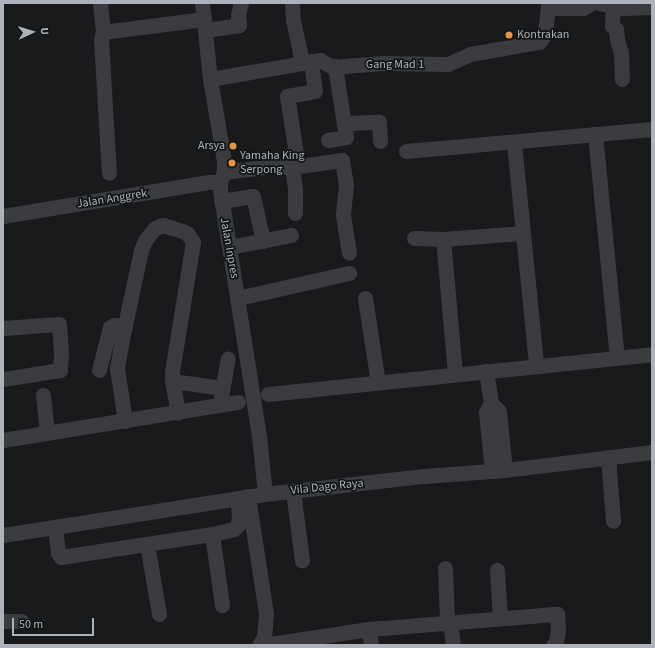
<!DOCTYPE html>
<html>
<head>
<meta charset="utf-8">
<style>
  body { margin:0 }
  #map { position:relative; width:655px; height:648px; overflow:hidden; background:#191a1b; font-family:"Source Sans 3",sans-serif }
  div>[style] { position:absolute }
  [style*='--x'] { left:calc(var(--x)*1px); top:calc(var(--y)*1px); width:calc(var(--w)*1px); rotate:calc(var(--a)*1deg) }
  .minor>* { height:15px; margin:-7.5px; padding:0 7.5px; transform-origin:7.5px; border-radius:7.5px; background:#3b3c40 }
  .dots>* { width:11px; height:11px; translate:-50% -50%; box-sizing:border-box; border:2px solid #141516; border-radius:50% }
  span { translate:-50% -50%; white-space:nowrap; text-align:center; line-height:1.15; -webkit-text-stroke:3.5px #141516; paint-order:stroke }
  .poi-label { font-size:12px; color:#adb3ba }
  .left { translate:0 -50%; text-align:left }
  .right { translate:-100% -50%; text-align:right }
  .street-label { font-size:12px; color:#adb3ba }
  .frame { position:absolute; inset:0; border:4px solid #adb3ba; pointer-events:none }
  .north { position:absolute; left:12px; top:12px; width:40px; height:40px; -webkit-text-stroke:3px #141516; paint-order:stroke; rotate:86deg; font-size:11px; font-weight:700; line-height:16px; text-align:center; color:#adb3ba }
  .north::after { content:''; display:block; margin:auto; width:14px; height:18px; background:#adb3ba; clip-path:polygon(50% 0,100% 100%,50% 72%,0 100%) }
  .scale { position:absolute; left:12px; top:618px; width:82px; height:18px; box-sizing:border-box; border:2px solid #adb3ba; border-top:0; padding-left:5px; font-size:12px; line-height:14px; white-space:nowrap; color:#adb3ba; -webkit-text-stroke:3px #141516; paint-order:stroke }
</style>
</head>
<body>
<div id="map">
  <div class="minor">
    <i style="--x:100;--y:3;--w:29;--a:84"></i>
    <i style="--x:103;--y:32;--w:7;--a:106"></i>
    <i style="--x:101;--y:39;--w:134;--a:86.6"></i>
    <i style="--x:202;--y:3;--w:76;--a:84"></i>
    <i style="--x:210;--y:79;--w:83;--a:80.3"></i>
    <i style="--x:224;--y:161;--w:9;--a:90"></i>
    <i style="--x:224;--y:170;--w:15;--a:106"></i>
    <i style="--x:220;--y:184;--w:6;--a:90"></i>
    <i style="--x:220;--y:190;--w:249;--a:81"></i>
    <i style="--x:259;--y:436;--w:58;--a:84.1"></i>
    <i style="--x:292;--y:3;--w:17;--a:87"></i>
    <i style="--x:293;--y:20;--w:43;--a:77.9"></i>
    <i style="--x:599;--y:3;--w:25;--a:12"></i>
    <i style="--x:623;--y:8;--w:29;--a:-2"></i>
    <i style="--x:613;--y:5;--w:21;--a:93"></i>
    <i style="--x:612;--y:26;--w:5;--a:37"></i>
    <i style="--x:616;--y:29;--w:11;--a:85"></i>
    <i style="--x:617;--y:40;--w:13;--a:72"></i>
    <i style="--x:621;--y:52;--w:27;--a:88"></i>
    <i style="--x:548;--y:8;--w:35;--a:0"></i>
    <i style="--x:583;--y:8;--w:10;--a:-29"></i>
    <i style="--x:205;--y:30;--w:34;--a:-8"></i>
    <i style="--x:239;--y:25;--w:10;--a:-96"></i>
    <i style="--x:238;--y:15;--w:12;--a:-76"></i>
    <i style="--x:103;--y:32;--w:102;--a:-7.3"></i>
    <i style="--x:210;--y:79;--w:112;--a:-9.8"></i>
    <i style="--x:320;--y:60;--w:14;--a:30"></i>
    <i style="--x:332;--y:67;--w:51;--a:-4.5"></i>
    <i style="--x:383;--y:63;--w:65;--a:0.9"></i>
    <i style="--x:448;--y:64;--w:24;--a:-24"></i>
    <i style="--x:470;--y:54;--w:70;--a:-9.9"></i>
    <i style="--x:539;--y:42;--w:10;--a:-53"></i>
    <i style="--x:545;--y:34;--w:31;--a:-84"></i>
    <i style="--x:344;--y:123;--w:35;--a:-2"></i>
    <i style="--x:379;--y:122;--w:19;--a:87"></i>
    <i style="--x:595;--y:134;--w:224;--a:84.4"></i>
    <i style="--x:328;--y:140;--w:18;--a:-9"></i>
    <i style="--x:346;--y:137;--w:72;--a:-98.8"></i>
    <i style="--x:514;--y:143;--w:223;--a:84.3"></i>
    <i style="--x:406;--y:151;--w:247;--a:-5.1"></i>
    <i style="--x:298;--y:166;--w:71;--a:-98.9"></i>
    <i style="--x:287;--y:96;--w:28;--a:-10"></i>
    <i style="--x:315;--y:91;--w:30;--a:-98"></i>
    <i style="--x:292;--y:167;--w:22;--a:82"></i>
    <i style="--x:295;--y:189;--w:24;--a:90"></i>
    <i style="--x:224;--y:172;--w:48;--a:-7.1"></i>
    <i style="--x:272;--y:166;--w:20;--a:3"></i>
    <i style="--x:292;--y:167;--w:50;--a:-8"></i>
    <i style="--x:342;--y:160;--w:25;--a:81"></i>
    <i style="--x:346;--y:185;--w:30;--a:96"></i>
    <i style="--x:343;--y:215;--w:38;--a:81"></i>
    <i style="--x:221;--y:201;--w:32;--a:-9"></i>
    <i style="--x:253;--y:196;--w:46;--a:77.5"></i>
    <i style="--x:3;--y:216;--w:209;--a:-9.4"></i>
    <i style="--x:209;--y:182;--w:11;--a:0"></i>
    <i style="--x:414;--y:238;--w:29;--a:2"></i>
    <i style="--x:443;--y:239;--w:79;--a:-4.3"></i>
    <i style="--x:443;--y:239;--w:136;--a:84.9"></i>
    <i style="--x:235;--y:246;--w:57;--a:-11.1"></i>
    <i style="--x:238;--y:298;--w:114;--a:-12.7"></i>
    <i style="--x:365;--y:298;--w:86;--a:81.3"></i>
    <i style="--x:3;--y:328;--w:56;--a:-4.1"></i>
    <i style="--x:59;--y:324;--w:30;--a:86"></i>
    <i style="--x:61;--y:354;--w:16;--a:94"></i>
    <i style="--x:60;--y:370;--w:58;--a:171"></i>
    <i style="--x:99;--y:370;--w:44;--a:-75.7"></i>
    <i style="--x:110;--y:327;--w:4;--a:-27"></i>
    <i style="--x:114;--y:325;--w:11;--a:5"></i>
    <i style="--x:486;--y:371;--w:32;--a:81"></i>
    <i style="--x:172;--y:381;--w:51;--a:7.8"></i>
    <i style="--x:268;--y:394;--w:386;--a:-5.9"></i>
    <i style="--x:43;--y:395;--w:38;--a:84"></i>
    <i style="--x:221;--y:397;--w:39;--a:-80"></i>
    <i style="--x:125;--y:421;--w:54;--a:-98.6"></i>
    <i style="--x:117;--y:368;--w:29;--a:-80"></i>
    <i style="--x:122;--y:339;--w:91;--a:-77.9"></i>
    <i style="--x:141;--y:250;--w:12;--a:-66"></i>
    <i style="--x:146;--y:239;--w:14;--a:-51"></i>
    <i style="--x:155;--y:228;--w:9;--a:-21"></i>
    <i style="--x:163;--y:225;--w:25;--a:18"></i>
    <i style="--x:187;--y:233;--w:11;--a:56"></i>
    <i style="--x:193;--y:242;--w:131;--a:99.2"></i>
    <i style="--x:172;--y:371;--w:10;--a:90"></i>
    <i style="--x:172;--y:381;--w:32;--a:79"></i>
    <i style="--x:3;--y:440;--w:238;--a:-9.2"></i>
    <i style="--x:608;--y:457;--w:64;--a:85.5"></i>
    <i style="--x:492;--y:471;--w:59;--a:-95.8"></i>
    <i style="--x:486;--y:412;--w:10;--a:-61"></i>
    <i style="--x:491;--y:403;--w:11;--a:45"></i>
    <i style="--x:499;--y:411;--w:59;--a:84.2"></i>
    <i style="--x:293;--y:491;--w:70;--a:82.6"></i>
    <i style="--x:248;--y:496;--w:119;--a:81.3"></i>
    <i style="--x:266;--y:614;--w:23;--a:95"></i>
    <i style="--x:264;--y:637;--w:9;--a:122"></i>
    <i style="--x:55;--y:527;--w:26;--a:83"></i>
    <i style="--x:58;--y:553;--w:5;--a:53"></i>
    <i style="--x:61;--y:557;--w:153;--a:-8.7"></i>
    <i style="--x:212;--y:534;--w:23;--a:-13"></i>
    <i style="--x:234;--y:529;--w:6;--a:-45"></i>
    <i style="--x:238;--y:525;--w:11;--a:-85"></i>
    <i style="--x:239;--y:514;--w:16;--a:-97"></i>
    <i style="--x:212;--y:534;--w:72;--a:82"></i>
    <i style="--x:3;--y:535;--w:265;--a:-8.9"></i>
    <i style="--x:265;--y:494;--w:160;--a:-6.5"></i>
    <i style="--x:424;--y:476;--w:81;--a:-4.2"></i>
    <i style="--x:505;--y:470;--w:148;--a:-7"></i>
    <i style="--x:147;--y:544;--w:71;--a:80.3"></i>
    <i style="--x:445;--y:568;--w:53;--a:87.8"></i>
    <i style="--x:497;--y:570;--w:48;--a:86.4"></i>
    <i style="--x:3;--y:621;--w:18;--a:0"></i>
    <i style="--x:450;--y:621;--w:24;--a:83"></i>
    <i style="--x:369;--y:629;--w:16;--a:83"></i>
    <i style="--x:264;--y:645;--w:106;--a:-8.7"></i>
    <i style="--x:369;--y:629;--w:189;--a:-4.6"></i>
    <i style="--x:557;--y:614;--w:16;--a:86"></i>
    <i style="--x:558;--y:630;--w:12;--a:99"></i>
    <i style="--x:556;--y:642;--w:4;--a:135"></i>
  </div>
  <div class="dots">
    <i style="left:509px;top:35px;background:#e59547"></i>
    <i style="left:233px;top:146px;background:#e59547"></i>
    <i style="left:232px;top:163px;background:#e59547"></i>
  </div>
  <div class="poi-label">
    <span class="left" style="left:517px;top:35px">Kontrakan</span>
    <span class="right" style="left:225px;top:146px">Arsya</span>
    <span class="left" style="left:240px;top:163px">Yamaha King<br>Serpong</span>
  </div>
  <div class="street-label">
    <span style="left:395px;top:65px">Gang Mad 1</span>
    <span style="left:112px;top:199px;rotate:-9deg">Jalan Anggrek</span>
    <span style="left:229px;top:248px;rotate:80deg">Jalan Inpres</span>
    <span style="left:327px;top:487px;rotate:-6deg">Vila Dago Raya</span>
  </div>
  <div class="frame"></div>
  <div class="north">U</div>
  <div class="scale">50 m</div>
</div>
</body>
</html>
